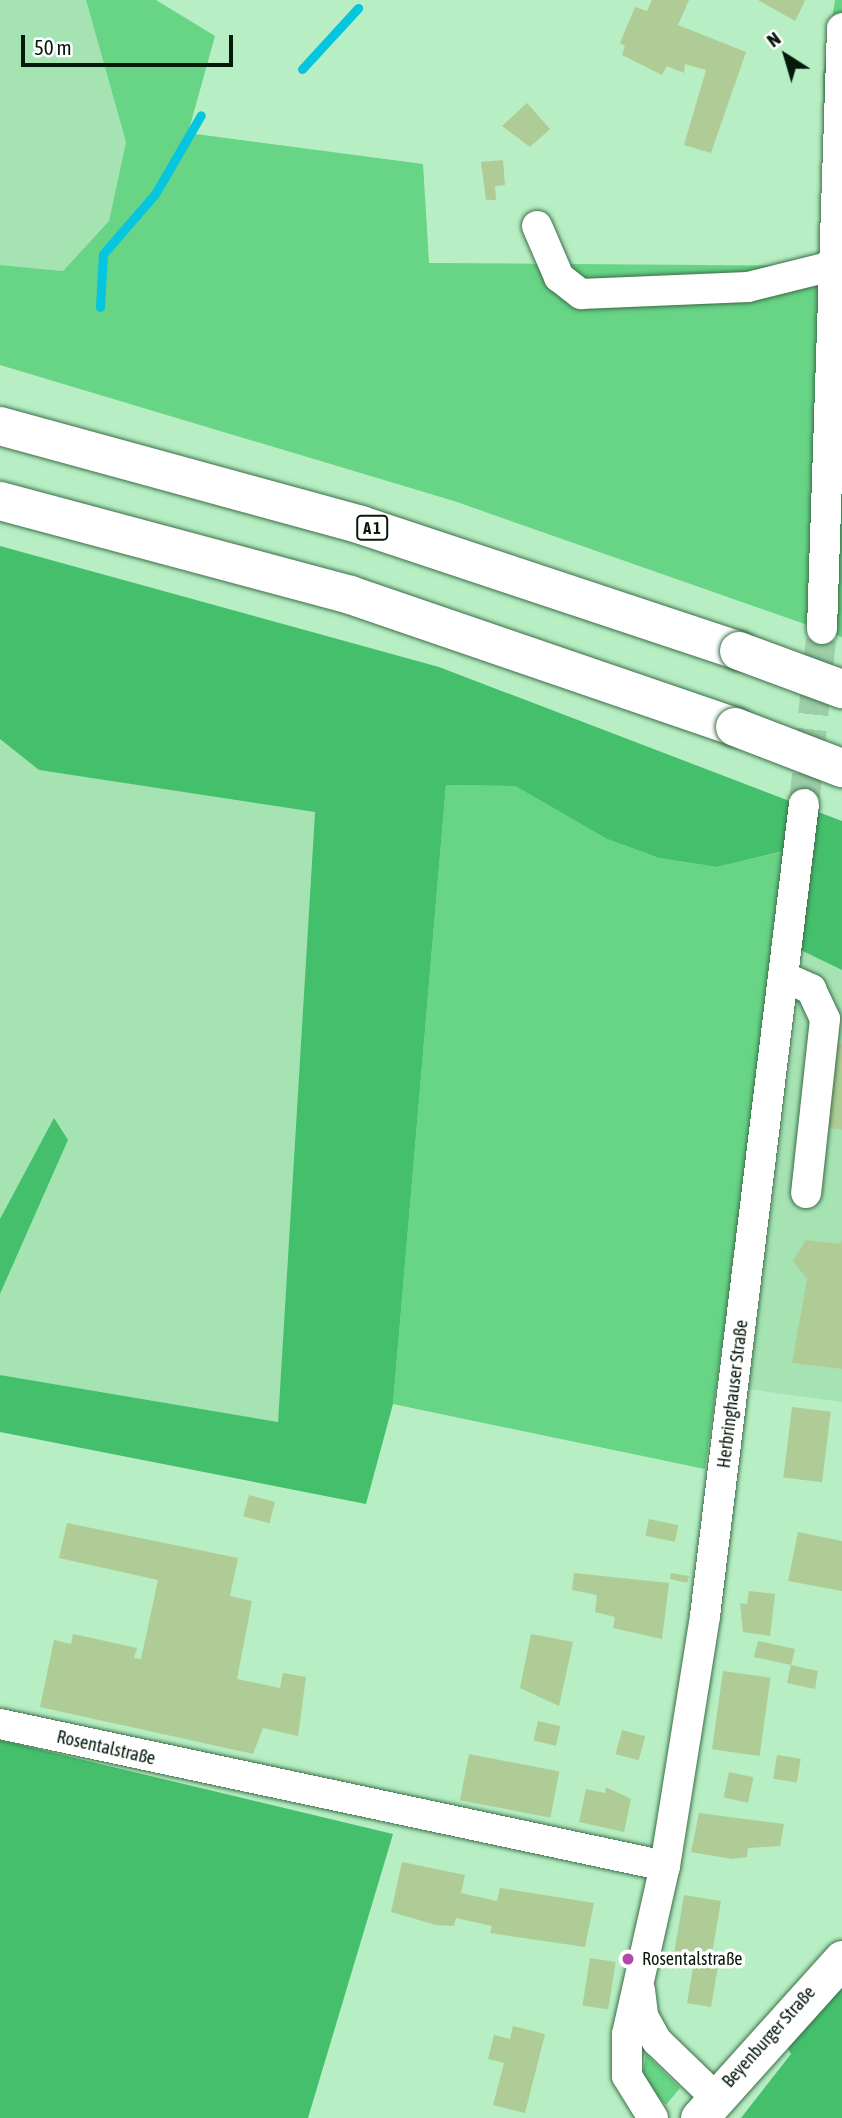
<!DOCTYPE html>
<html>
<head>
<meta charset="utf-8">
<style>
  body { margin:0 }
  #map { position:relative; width:842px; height:2118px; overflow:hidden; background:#b7eec3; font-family:"Asap Condensed",sans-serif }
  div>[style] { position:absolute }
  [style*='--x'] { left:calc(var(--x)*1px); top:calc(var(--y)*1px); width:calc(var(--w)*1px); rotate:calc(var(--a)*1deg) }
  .built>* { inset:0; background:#a6e3b3 }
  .green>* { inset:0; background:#67d486 }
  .forest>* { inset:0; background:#44c06d }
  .stream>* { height:9px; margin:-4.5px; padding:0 4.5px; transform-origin:4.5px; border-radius:4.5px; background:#06c5de }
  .building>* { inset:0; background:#afcc96; transform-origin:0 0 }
  .minor-tunnel>* { height:30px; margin-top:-15px; transform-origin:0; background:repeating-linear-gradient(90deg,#9ccea7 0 30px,transparent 0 45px) }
  .roads { filter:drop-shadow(0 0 2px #3c6e49) drop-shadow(0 0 2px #3c6e49) }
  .minor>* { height:30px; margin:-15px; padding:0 15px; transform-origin:15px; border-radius:15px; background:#fff }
  .major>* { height:37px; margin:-18.5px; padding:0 18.5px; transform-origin:18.5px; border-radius:18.5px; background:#fff }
  .highway>* { height:38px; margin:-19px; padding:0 19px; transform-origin:19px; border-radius:19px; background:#fff }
  .bridges { filter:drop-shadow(0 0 2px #3c6e49) drop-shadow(0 0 2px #3c6e49) }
  .highway-bridge>* { height:38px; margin:-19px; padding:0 19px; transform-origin:19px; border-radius:19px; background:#fff }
  .dots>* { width:19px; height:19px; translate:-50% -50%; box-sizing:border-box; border:4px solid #fff; border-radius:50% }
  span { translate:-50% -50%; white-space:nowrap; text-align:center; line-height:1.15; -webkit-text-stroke:7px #fff; paint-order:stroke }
  .shield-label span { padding:2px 5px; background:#fff; border:2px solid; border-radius:5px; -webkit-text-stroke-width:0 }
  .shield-label { font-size:16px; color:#051a0b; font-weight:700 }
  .street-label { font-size:18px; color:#051a0b }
  .poi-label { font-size:18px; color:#051a0b }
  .left { translate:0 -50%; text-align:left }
  .north { position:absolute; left:751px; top:21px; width:70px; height:70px; -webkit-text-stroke:5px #fff; paint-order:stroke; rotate:323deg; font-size:19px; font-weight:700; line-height:28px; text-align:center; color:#051a0b }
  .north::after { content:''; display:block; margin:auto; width:24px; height:32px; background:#051a0b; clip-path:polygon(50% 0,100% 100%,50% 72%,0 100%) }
  .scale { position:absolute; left:21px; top:35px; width:212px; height:32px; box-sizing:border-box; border:4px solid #051a0b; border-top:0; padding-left:9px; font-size:21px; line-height:24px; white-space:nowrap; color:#051a0b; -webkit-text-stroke:5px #fff; paint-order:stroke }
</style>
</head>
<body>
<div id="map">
  <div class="built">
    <i style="clip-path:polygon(0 0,86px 0,126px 142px,109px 221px,63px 271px,0 265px)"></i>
    <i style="clip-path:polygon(0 739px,39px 770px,315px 811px,278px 1422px,0 1375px,0 1294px,68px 1140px,0 1219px)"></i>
    <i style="clip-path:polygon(806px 949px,842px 970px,842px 1402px,748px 1389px)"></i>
  </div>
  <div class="green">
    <i style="clip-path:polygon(86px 0,156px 0,215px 36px,188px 133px,423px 164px,429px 263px,826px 266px,823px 75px,835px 0,842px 0,842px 637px,454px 501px,0 365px,0 265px,63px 271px,109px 221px,126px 142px)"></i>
    <i style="clip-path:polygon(446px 785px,515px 786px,607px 839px,659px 858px,717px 867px,785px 851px,778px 939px,705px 1469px,393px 1404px)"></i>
    <i style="clip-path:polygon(646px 2054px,680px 2088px,666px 2105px,642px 2079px)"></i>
  </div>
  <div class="forest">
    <i style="clip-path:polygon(0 546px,439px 667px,842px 821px,842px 970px,778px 939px,784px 851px,717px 867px,659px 858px,607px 839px,515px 786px,446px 785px,393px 1404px,366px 1504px,0 1432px,0 1375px,278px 1422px,315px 812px,39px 770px,0 739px)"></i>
    <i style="clip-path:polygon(54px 1118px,68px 1140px,0 1294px,0 1219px)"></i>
    <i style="clip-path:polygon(0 1740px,393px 1834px,308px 2118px,0 2118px)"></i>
    <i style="clip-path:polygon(842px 1983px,842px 2118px,741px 2118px,791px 2054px,786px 2046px)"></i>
  </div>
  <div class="stream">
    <i style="--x:302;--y:69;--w:83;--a:-47.4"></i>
    <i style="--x:100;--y:307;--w:53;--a:-86.8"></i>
    <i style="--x:103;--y:254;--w:79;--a:-49.1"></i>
    <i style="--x:155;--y:194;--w:91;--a:-59.8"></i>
  </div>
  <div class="building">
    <i style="clip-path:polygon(652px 0,689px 0,678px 25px,746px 52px,711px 153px,684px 145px,706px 70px,685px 64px,684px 73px,667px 66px,662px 75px,622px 55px,625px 46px,620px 43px,635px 7px,647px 11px)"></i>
    <i style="clip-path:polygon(758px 0,803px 0,805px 1px,795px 21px)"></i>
    <i style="clip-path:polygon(527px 103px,550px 129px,530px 147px,502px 126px)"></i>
    <i style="clip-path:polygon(503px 160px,505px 185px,495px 186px,496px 200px,486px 200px,481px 162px)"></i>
    <i style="clip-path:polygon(834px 1043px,842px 1044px,842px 1130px,824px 1127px)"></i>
    <i style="clip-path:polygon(842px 1239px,842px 1369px,792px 1363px,807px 1279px,793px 1261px,806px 1240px,840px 1244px)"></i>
    <i style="left:792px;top:1407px;width:39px;height:71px;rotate:7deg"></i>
    <i style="left:249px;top:1495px;width:27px;height:22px;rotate:15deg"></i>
    <i style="left:649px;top:1519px;width:30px;height:17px;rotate:12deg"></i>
    <i style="clip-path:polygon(67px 1523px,238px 1558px,230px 1596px,252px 1601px,237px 1679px,280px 1688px,283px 1673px,306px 1677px,298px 1736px,263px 1728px,253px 1754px,40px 1707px,54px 1640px,71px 1644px,73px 1634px,137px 1648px,134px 1658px,141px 1659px,158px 1580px,59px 1558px)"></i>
    <i style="clip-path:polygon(798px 1532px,842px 1541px,842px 1591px,788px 1581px)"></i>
    <i style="clip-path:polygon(574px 1573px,669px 1583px,662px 1639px,613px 1628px,615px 1617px,595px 1612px,597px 1595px,572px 1590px)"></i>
    <i style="clip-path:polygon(671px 1573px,689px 1576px,687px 1583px,670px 1579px)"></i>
    <i style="clip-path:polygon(749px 1591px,775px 1594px,770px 1636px,743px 1632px,740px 1603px,747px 1604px)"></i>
    <i style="clip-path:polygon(531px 1634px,573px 1642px,559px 1706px,520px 1688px)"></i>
    <i style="clip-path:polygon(758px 1641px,795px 1649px,791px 1665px,818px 1671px,815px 1689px,787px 1683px,791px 1665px,754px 1657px)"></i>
    <i style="left:723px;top:1671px;width:48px;height:79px;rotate:8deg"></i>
    <i style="left:538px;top:1721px;width:23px;height:20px;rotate:13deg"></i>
    <i style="left:622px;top:1730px;width:24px;height:25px;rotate:15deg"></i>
    <i style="left:469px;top:1754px;width:92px;height:47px;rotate:11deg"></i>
    <i style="left:777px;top:1755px;width:24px;height:24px;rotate:9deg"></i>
    <i style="left:729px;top:1772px;width:25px;height:26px;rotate:12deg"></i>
    <i style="clip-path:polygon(606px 1787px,631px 1799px,624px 1832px,579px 1822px,586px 1789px,605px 1793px)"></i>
    <i style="clip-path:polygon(699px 1813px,784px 1824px,780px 1846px,748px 1848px,747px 1857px,732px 1859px,691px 1852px)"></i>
    <i style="clip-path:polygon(402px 1862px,465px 1875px,461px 1893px,497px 1901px,500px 1888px,594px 1903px,585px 1947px,490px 1933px,492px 1926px,456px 1918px,454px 1926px,436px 1925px,391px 1912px)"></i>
    <i style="clip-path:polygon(684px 1895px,721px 1901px,710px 1965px,718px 1966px,711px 2007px,687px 2003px,694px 1962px,673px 1959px)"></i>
    <i style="left:590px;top:1958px;width:26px;height:48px;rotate:9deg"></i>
    <i style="clip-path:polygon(513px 2026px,545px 2034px,525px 2113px,493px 2105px,504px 2063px,488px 2059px,494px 2035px,510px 2039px)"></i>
  </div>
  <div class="minor-tunnel">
    <i style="--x:804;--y:804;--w:176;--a:-84.1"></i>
  </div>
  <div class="roads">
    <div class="minor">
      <i style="--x:537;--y:226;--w:56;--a:66.7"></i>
      <i style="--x:559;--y:277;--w:28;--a:38"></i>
      <i style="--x:581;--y:294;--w:167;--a:-2.4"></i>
      <i style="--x:748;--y:287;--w:91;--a:-14"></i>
      <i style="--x:822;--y:629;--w:601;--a:-88.09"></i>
      <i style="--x:784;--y:977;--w:30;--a:24"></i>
      <i style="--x:811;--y:989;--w:33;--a:65"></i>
      <i style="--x:825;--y:1019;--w:175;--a:96.2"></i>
      <i style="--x:0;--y:1724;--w:680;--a:12.05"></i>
      <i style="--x:640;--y:1990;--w:26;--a:83"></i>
      <i style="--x:643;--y:2016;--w:29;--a:61"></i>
      <i style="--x:657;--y:2041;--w:81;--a:44"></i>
      <i style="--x:653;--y:2118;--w:49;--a:-121.8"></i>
      <i style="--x:627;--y:2076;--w:42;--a:-90"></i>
      <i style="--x:627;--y:2034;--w:172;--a:-77.3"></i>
      <i style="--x:665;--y:1866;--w:253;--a:-80.9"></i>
      <i style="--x:705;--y:1616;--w:818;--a:-83.05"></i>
    </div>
    <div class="major">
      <i style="--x:699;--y:2118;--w:214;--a:-48"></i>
    </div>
    <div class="highway">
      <i style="--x:0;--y:426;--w:374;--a:15.3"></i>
      <i style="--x:361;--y:525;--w:398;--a:18.4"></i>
      <i style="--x:0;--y:501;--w:362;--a:15"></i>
      <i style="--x:350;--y:595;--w:407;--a:18.9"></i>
    </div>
  </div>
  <div class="bridges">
    <div class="highway-bridge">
      <i style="--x:739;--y:651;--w:110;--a:20.3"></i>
      <i style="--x:735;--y:727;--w:115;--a:21"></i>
    </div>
  </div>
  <div class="dots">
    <i style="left:628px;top:1959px;background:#b248aa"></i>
  </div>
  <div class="shield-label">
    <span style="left:372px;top:528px">A 1</span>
  </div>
  <div class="street-label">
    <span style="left:733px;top:1394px;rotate:-83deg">Herbringhauser Straße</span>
    <span style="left:106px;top:1748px;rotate:13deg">Rosentalstraße</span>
    <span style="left:769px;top:2037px;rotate:-48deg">Beyenburger Straße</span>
  </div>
  <div class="poi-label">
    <span class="left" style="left:642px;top:1959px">Rosentalstraße</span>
  </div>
  <div class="north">N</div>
  <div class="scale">50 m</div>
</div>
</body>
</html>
